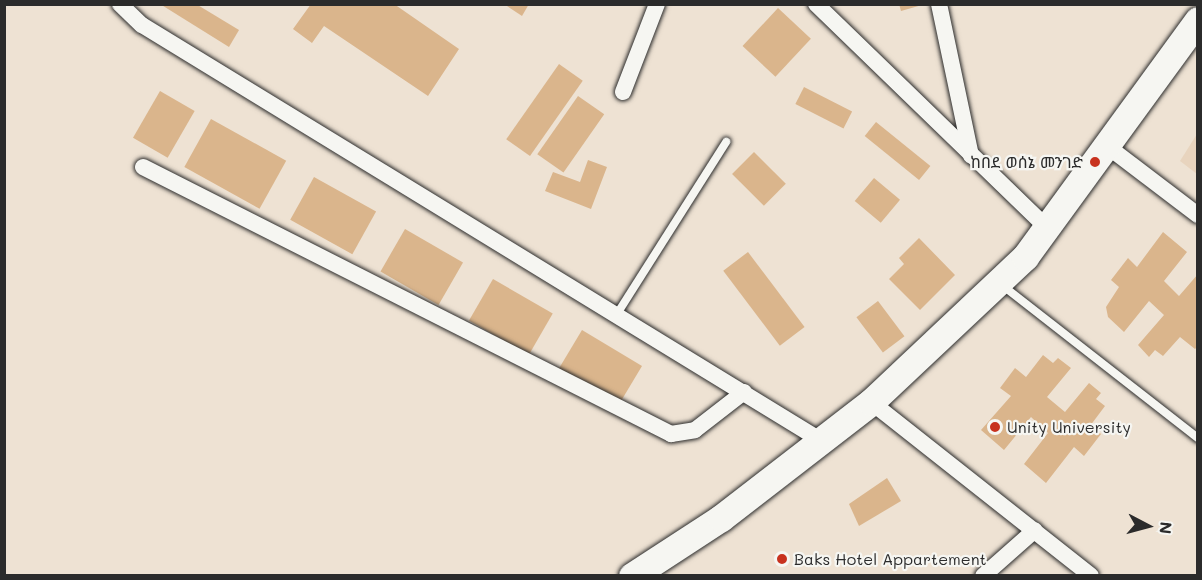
<!DOCTYPE html>
<html>
<head>
<meta charset="utf-8">
<style>
  body { margin:0 }
  #map { position:relative; width:1202px; height:580px; overflow:hidden; background:#eee2d3; font-family:Mali,"Noto Sans Ethiopic",sans-serif }
  div>[style] { position:absolute }
  [style*='--x'] { left:calc(var(--x)*1px); top:calc(var(--y)*1px); width:calc(var(--w)*1px); rotate:calc(var(--a)*1deg) }
  .built>* { inset:0; background:#e8d4be }
  .building>* { inset:0; background:#dab58c; transform-origin:0 0 }
  .roads { filter:drop-shadow(0 0 2px #2b2b2b) drop-shadow(0 0 2px #2b2b2b) }
  .service>* { height:8px; margin:-4px; padding:0 4px; transform-origin:4px; border-radius:4px; background:#f6f6f2 }
  .minor>* { height:16px; margin:-8px; padding:0 8px; transform-origin:8px; border-radius:8px; background:#f6f6f2 }
  .primary>* { height:27px; margin:-13.5px; padding:0 13.5px; transform-origin:13.5px; border-radius:13.5px; background:#f6f6f2 }
  .dots>* { width:16px; height:16px; translate:-50% -50%; box-sizing:border-box; border:3px solid #f6f6f2; border-radius:50% }
  span { translate:-50% -50%; white-space:nowrap; text-align:center; line-height:1.15; -webkit-text-stroke:4.5px #f6f6f2; paint-order:stroke }
  .poi-label { font-size:16px; color:#2b2b2b }
  .right { translate:-100% -50%; text-align:right }
  .left { translate:0 -50%; text-align:left }
  .frame { position:absolute; inset:0; border:6px solid #2b2b2b; pointer-events:none }
  .north { position:absolute; left:1118px; top:496px; width:60px; height:60px; -webkit-text-stroke:4px #f6f6f2; paint-order:stroke; rotate:96deg; font-size:16px; font-weight:700; line-height:24px; text-align:center; color:#2b2b2b }
  .north::after { content:''; display:block; margin:auto; width:21px; height:27px; background:#2b2b2b; clip-path:polygon(50% 0,100% 100%,50% 72%,0 100%) }
</style>
</head>
<body>
<div id="map">
  <div class="built">
    <i style="clip-path:polygon(1197px 134px,1197px 174px,1180px 161px)"></i>
  </div>
  <div class="building">
    <i style="clip-path:polygon(160px 4px,196px 4px,239px 30px,229px 47px)"></i>
    <i style="clip-path:polygon(311px 4px,394px 4px,459px 49px,428px 96px,324px 26px,312px 43px,293px 29px)"></i>
    <i style="clip-path:polygon(504px 4px,529px 4px,522px 16px)"></i>
    <i style="clip-path:polygon(899px 4px,922px 4px,922px 5px,901px 11px)"></i>
    <i style="left:778px;top:8px;width:45px;height:52px;rotate:43deg"></i>
    <i style="left:559px;top:64px;width:29px;height:92px;rotate:35deg"></i>
    <i style="left:804px;top:87px;width:54px;height:19px;rotate:27deg"></i>
    <i style="left:160px;top:91px;width:40px;height:54px;rotate:30deg"></i>
    <i style="left:578px;top:96px;width:32px;height:71px;rotate:35deg"></i>
    <i style="left:211px;top:119px;width:86px;height:55px;rotate:29deg"></i>
    <i style="left:876px;top:122px;width:70px;height:18px;rotate:39deg"></i>
    <i style="left:754px;top:152px;width:45px;height:31px;rotate:45deg"></i>
    <i style="clip-path:polygon(588px 160px,607px 167px,591px 209px,545px 191px,553px 172px,580px 182px)"></i>
    <i style="left:314px;top:177px;width:71px;height:49px;rotate:29deg"></i>
    <i style="left:874px;top:178px;width:34px;height:30px;rotate:40deg"></i>
    <i style="left:405px;top:229px;width:67px;height:49px;rotate:30deg"></i>
    <i style="clip-path:polygon(1163px 232px,1187px 252px,1164px 281px,1179px 296px,1198px 274px,1198px 346px,1195px 349px,1180px 337px,1163px 356px,1155px 350px,1149px 357px,1138px 345px,1164px 315px,1149px 301px,1124px 332px,1108px 317px,1106px 307px,1119px 287px,1111px 280px,1128px 258px,1137px 267px)"></i>
    <i style="clip-path:polygon(919px 238px,955px 275px,920px 310px,889px 279px,904px 264px,899px 258px)"></i>
    <i style="left:748px;top:252px;width:94px;height:31px;rotate:53deg"></i>
    <i style="left:493px;top:279px;width:69px;height:48px;rotate:30deg"></i>
    <i style="left:878px;top:301px;width:44px;height:27px;rotate:53deg"></i>
    <i style="left:582px;top:330px;width:70px;height:48px;rotate:31deg"></i>
    <i style="clip-path:polygon(1043px 355px,1053px 363px,1058px 358px,1071px 368px,1047px 397px,1065px 412px,1089px 383px,1101px 393px,1096px 399px,1105px 406px,1090px 426px,1101px 434px,1084px 456px,1074px 447px,1046px 483px,1024px 464px,1048px 433px,1031px 417px,1004px 450px,981px 430px,1011px 396px,1000px 388px,1015px 368px,1026px 377px)"></i>
    <i style="clip-path:polygon(887px 478px,901px 501px,859px 526px,849px 504px)"></i>
  </div>
  <div class="roads">
    <div class="service">
      <i style="--x:1002;--y:285;--w:249;--a:38"></i>
      <i style="--x:617;--y:314;--w:204;--a:-57.6"></i>
    </div>
    <div class="minor">
      <i style="--x:120;--y:4;--w:30;--a:44"></i>
      <i style="--x:142;--y:25;--w:797;--a:31.46"></i>
      <i style="--x:816;--y:4;--w:322;--a:44.1"></i>
      <i style="--x:939;--y:4;--w:155;--a:78.1"></i>
      <i style="--x:623;--y:92;--w:94;--a:-68.9"></i>
      <i style="--x:1107;--y:146;--w:114;--a:37.2"></i>
      <i style="--x:143;--y:167;--w:592;--a:26.82"></i>
      <i style="--x:671;--y:434;--w:24;--a:-9"></i>
      <i style="--x:695;--y:430;--w:62;--a:-37.8"></i>
      <i style="--x:871;--y:402;--w:280;--a:38.3"></i>
      <i style="--x:983;--y:576;--w:69;--a:-41.5"></i>
    </div>
    <div class="primary">
      <i style="--x:632;--y:576;--w:106;--a:-33.1"></i>
      <i style="--x:721;--y:518;--w:190;--a:-37.7"></i>
      <i style="--x:871;--y:402;--w:212;--a:-43.3"></i>
      <i style="--x:1025;--y:257;--w:293;--a:-53.9"></i>
    </div>
  </div>
  <div class="dots">
    <i style="left:1095px;top:162px;background:#c8321e"></i>
    <i style="left:995px;top:427px;background:#c8321e"></i>
    <i style="left:782px;top:559px;background:#c8321e"></i>
  </div>
  <div class="poi-label">
    <span class="right" style="left:1083px;top:162px">ከበደ ወሰኔ መንገድ</span>
    <span class="left" style="left:1007px;top:427px">Unity University</span>
    <span class="left" style="left:794px;top:559px">Baks Hotel Appartement</span>
  </div>
  <div class="frame"></div>
  <div class="north">N</div>
</div>
</body>
</html>
